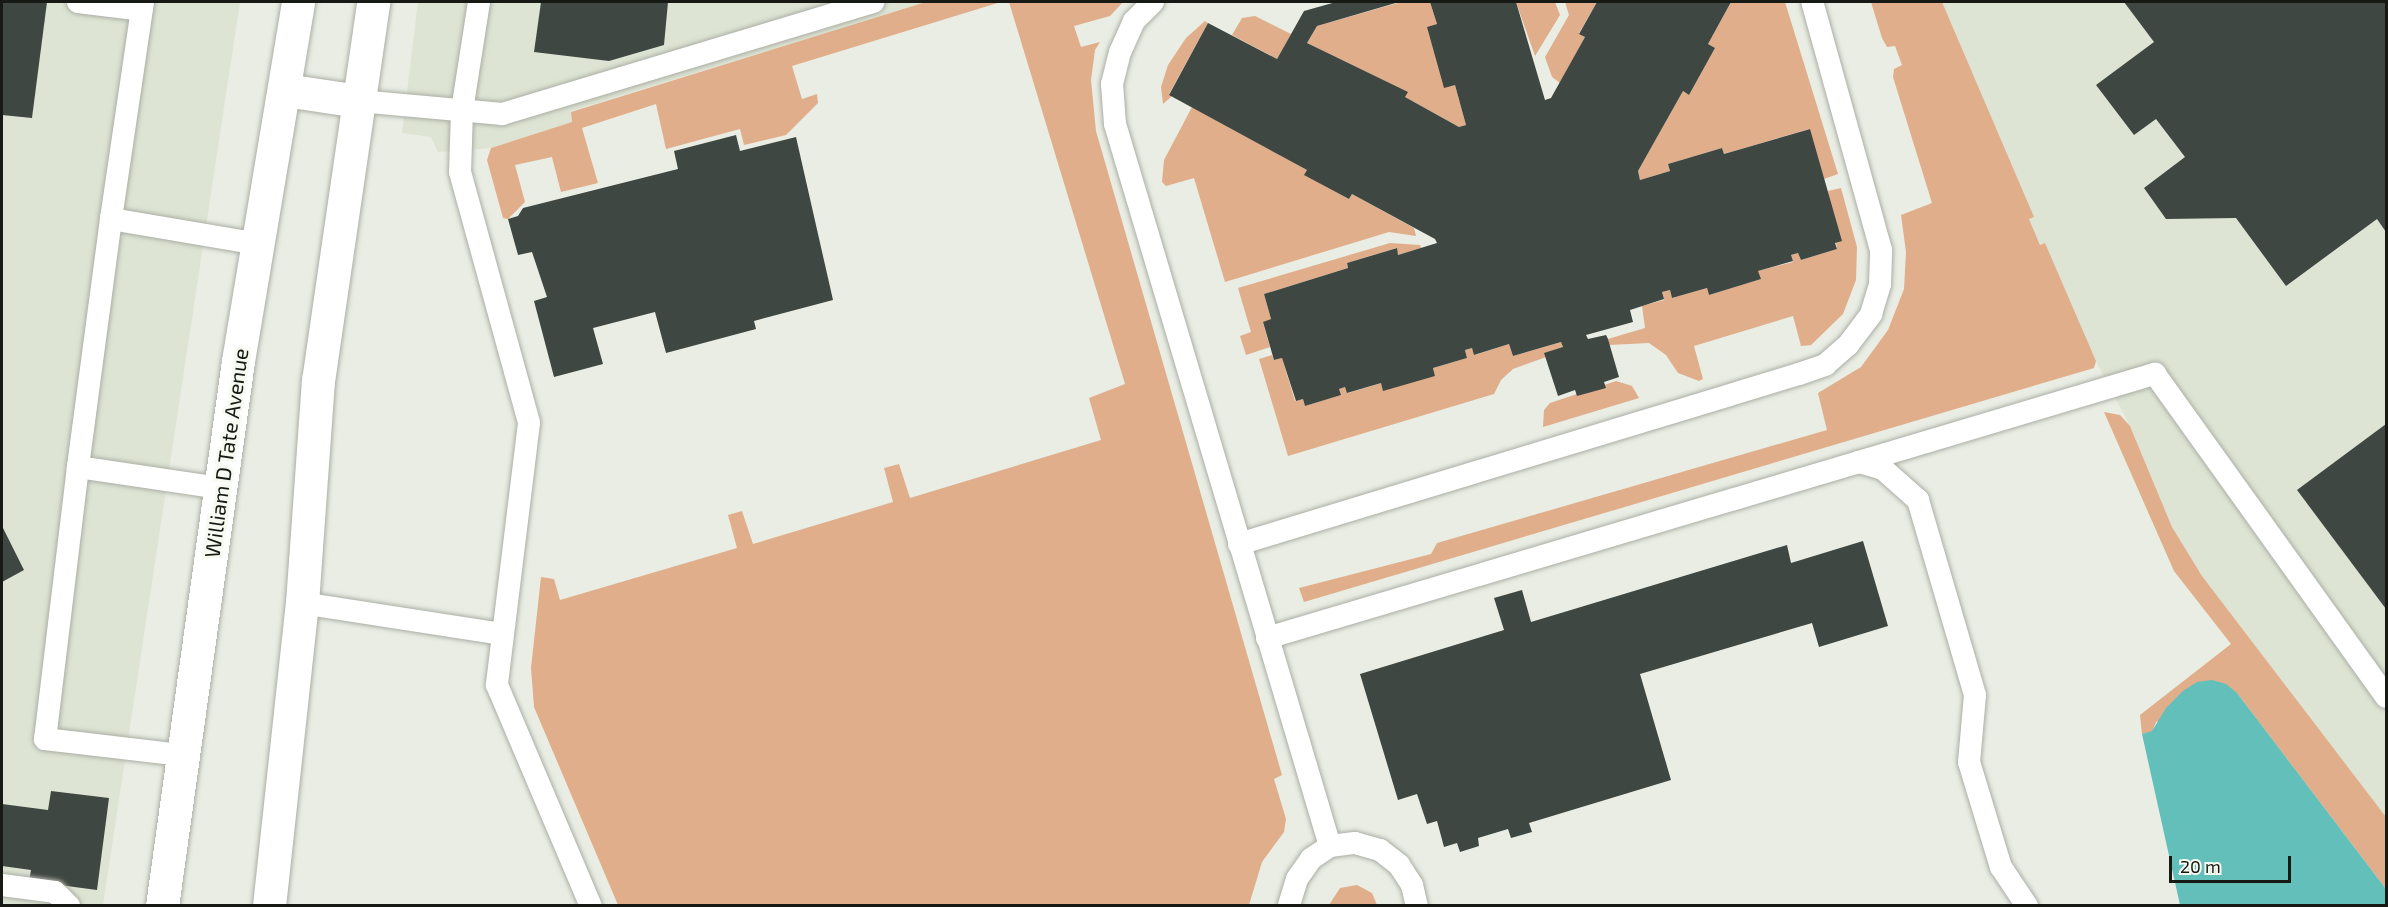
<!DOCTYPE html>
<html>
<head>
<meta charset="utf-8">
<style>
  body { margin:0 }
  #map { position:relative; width:2388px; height:907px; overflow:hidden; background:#e9ede3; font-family:"Exo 2",sans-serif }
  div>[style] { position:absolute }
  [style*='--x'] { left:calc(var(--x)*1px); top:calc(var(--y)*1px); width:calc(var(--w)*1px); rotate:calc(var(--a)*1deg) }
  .built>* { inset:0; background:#dde4d3 }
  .green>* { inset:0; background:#e0ae8a }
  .water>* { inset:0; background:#63bfba }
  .building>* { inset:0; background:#3f4742 }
  .roads { filter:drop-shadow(0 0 2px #abaea5) drop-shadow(0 0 2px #abaea5) }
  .service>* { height:22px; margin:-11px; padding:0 11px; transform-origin:11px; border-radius:11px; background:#fff }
  .secondary>* { height:33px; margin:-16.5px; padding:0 16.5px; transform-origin:16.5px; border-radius:16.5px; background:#fff }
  span { translate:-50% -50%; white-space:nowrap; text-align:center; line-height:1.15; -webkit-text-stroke:6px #f7faf1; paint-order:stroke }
  .street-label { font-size:21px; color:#171915 }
  .frame { position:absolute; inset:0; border:3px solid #171915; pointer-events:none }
  .scale { position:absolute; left:2169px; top:856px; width:122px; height:27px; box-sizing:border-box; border:3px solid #171915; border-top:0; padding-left:8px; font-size:18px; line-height:21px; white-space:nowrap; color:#171915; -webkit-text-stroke:4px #f7faf1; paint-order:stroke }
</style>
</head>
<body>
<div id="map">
  <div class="built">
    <i style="clip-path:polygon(2px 2px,240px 2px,103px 905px,2px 906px)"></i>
    <i style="clip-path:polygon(418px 2px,927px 2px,571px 111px,572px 122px,491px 148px,438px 152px,431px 137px,402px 133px)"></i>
    <i style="clip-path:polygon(1942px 2px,2386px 2px,2386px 817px,2202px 576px,2172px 527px,2132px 430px,2096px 361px,2045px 244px,2041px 246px,2029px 219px,2033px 216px)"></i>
  </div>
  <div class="green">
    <i style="clip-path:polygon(926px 2px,1001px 2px,792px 66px,802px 99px,817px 94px,818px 103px,786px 135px,744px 145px,740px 129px,666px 149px,656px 104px,582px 128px,598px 183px,561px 192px,552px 157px,515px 165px,525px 202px,508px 219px,503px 218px,487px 160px,491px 148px,572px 122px,571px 112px)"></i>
    <i style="clip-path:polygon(1009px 2px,1123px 2px,1110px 16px,1074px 26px,1081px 47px,1100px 42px,1095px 50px,1091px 80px,1096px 131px,1282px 775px,1274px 779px,1286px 819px,1284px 832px,1262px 862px,1249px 905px,618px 905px,534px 707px,531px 668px,541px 577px,554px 579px,560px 600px,737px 548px,728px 515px,742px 511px,753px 544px,893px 502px,884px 468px,899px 464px,910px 498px,1101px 440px,1089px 398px,1125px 384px)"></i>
    <i style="clip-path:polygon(1401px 2px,1430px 2px,1437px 24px,1428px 27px,1455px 85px,1466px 125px,1459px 127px,1405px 97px,1407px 92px,1307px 43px,1317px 26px)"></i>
    <i style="clip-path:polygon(1516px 2px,1555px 2px,1560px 15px,1535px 56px)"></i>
    <i style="clip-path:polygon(1565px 2px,1597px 2px,1579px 33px,1585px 37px,1560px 83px,1552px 77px,1545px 57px,1569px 15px)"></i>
    <i style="clip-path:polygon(1731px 2px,1785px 2px,1838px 174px,1824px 179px,1809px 129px,1724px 154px,1722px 148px,1668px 164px,1670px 171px,1640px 180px,1638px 171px,1683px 91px,1689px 95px,1715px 48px,1708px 44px)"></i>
    <i style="clip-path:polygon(1871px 2px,1942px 2px,2034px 217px,2029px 219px,2040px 245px,2045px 243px,2096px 361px,2094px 368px,1304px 602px,1299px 588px,1431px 554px,1437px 543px,1827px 430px,1818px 393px,1861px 367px,1888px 330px,1904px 289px,1906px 252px,1901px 215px,1932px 203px,1893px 77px,1894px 69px,1902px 65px,1895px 46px,1887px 47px,1882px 38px)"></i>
    <i style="clip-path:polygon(1255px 16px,1291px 34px,1277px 59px,1232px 35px,1242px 18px)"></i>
    <i style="clip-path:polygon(1205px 21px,1208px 23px,1169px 94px,1172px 96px,1163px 104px,1161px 87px,1168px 65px,1186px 38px)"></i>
    <i style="clip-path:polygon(1192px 107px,1307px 170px,1305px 175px,1349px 199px,1352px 194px,1414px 228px,1416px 236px,1389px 232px,1225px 282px,1194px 178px,1166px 186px,1162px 182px,1164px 160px)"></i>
    <i style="clip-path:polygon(1841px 188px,1857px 247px,1856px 280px,1843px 314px,1811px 345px,1801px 346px,1793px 316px,1694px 346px,1703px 379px,1699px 381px,1678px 373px,1666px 355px,1649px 343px,1609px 345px,1608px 339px,1645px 328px,1642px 306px,1664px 300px,1662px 292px,1670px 290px,1672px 298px,1707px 288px,1709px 295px,1760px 279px,1758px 271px,1793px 262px,1791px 255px,1798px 253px,1801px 260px,1837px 249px,1828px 191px)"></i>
    <i style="clip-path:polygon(1390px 243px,1420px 245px,1421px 248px,1398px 255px,1396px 248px,1347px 263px,1348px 268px,1264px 294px,1271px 319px,1263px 323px,1270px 347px,1246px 355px,1240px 336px,1251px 332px,1238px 288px)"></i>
    <i style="clip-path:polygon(1561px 342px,1563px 347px,1546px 357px,1513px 369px,1501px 380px,1494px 394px,1288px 456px,1259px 359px,1272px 355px,1274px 360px,1282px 358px,1295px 401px,1303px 399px,1305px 406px,1340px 395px,1339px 389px,1345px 387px,1348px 393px,1381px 383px,1435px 376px,1433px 368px,1467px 358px,1465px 350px,1472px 348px,1475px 355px,1509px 344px,1513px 356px)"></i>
    <i style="clip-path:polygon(1616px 381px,1632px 386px,1639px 398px,1543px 427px,1544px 410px,1550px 403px)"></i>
    <i style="clip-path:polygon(2104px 412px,2120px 415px,2130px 426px,2172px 527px,2202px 576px,2386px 817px,2386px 889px,2237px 693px,2156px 722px,2152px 732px,2142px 734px,2140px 715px,2231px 644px,2174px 571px)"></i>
    <i style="clip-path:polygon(1357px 885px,1372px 893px,1377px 905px,1329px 905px,1340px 888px)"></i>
  </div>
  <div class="water">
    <i style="clip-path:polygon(2212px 680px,2226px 684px,2237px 693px,2386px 889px,2386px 905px,2180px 905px,2142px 734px,2152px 731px,2166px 708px,2183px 691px,2197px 682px)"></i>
  </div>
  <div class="building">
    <i style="clip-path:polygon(2px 2px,47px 2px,32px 118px,2px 115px)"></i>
    <i style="clip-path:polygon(541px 2px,668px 2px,664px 45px,609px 61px,534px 52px)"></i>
    <i style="clip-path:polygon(1336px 2px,1399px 2px,1317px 26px,1307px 43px,1408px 92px,1405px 97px,1459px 127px,1466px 125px,1455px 85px,1444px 88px,1427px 27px,1437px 24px,1430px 2px,1516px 2px,1545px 100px,1551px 98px,1585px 37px,1579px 34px,1597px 2px,1731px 2px,1708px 44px,1715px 48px,1689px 95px,1683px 91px,1638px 171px,1640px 180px,1670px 171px,1668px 164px,1722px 148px,1724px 154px,1810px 129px,1842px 241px,1835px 243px,1837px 249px,1801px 260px,1798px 253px,1791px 255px,1793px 261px,1758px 271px,1761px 279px,1709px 295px,1707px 288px,1672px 298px,1670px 290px,1662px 292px,1664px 299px,1630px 310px,1633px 322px,1586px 335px,1588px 339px,1606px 335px,1608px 339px,1619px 377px,1604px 382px,1606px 388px,1577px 396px,1575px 390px,1558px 396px,1544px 353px,1563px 347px,1561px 342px,1513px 356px,1509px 344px,1474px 355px,1472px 348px,1465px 350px,1467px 358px,1433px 368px,1435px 376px,1383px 391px,1381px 383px,1347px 393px,1345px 387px,1339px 389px,1341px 395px,1305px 406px,1303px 399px,1296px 401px,1282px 358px,1274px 360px,1263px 322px,1271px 319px,1264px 294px,1348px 268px,1347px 263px,1397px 248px,1398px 255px,1437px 243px,1435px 239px,1352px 194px,1349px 199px,1304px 175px,1307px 170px,1169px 95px,1208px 23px,1277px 59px,1304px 11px)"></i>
    <i style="clip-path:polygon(2124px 2px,2386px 2px,2386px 232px,2377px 219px,2286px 286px,2236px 218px,2166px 219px,2144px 188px,2185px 157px,2156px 119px,2134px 135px,2096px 85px,2154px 42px)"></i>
    <i style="clip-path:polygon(736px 135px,740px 151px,796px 137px,833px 300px,754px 321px,756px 329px,666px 353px,655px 312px,593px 328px,603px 364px,554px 377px,534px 301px,547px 297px,532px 252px,518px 255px,508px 219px,518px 216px,523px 208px,678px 169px,674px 151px)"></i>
    <i style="clip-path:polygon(2386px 424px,2386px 609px,2297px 490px)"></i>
    <i style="clip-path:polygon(2px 526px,24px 570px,2px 582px)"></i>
    <i style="clip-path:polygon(1863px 541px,1888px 626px,1819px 647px,1812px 623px,1640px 674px,1671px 780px,1529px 823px,1532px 832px,1511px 838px,1508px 829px,1478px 838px,1479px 846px,1460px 852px,1457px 843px,1444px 847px,1437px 821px,1427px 824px,1417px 794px,1398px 800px,1360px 674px,1504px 630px,1494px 598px,1522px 590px,1531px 622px,1787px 545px,1791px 563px)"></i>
    <i style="clip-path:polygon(51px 791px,109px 798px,97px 890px,29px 881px,31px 870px,2px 866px,2px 804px,48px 810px)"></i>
  </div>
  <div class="roads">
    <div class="service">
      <i style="--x:78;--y:2;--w:64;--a:7.1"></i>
      <i style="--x:143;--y:2;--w:219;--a:98.4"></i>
      <i style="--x:111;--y:219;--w:150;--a:9.6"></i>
      <i style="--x:479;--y:2;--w:109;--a:98.9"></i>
      <i style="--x:462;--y:110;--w:62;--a:91.8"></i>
      <i style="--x:460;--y:172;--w:260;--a:74.6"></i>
      <i style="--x:529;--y:423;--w:264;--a:97"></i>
      <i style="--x:497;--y:685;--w:240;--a:67"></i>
      <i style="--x:1153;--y:2;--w:27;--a:135"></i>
      <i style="--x:1134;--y:21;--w:34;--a:114"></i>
      <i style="--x:1120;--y:52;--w:33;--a:104"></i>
      <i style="--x:1112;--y:84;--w:40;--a:85.7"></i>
      <i style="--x:1115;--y:124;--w:753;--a:73.42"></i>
      <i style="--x:1330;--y:846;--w:23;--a:146"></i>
      <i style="--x:1311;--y:859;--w:24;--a:125"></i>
      <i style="--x:1297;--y:879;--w:28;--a:107"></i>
      <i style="--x:359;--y:101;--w:144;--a:5.2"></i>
      <i style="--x:502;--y:114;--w:388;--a:-16.8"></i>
      <i style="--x:111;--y:219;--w:250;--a:97.6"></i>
      <i style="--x:78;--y:467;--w:145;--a:8.4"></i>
      <i style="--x:1859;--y:462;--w:309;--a:-16.6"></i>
      <i style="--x:2155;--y:374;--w:397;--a:54.4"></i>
      <i style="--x:78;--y:467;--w:274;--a:96.9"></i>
      <i style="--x:45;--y:739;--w:138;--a:6.7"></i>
      <i style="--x:1239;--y:544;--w:585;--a:-16.89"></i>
      <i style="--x:1799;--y:374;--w:28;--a:-19"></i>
      <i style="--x:1825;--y:365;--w:30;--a:-41"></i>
      <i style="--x:1848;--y:345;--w:39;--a:-53"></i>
      <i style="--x:1871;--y:314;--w:31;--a:-73"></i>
      <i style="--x:1880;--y:284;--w:34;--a:-88"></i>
      <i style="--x:1881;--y:250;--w:257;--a:-105.5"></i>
      <i style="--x:302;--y:603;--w:202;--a:8.8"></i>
      <i style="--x:1267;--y:638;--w:618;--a:-16.56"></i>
      <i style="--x:1859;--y:462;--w:25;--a:16"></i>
      <i style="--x:1883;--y:469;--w:47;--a:41.5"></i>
      <i style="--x:1918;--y:500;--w:203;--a:73.7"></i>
      <i style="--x:1975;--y:695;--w:67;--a:95.1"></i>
      <i style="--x:1969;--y:762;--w:110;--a:73.1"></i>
      <i style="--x:2001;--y:867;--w:47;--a:56.3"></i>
      <i style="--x:1330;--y:846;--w:25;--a:-7"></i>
      <i style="--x:1355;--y:843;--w:26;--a:16"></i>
      <i style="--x:1380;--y:850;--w:24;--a:38"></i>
      <i style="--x:1399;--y:865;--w:24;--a:57"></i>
      <i style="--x:1412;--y:885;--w:22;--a:77"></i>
      <i style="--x:2;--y:885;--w:53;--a:7.5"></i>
      <i style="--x:55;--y:892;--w:20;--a:45"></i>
    </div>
    <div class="secondary">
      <i style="--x:285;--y:90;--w:75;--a:8.5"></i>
      <i style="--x:162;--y:906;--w:550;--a:-82.06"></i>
      <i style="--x:238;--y:361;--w:364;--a:-80.5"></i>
      <i style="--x:269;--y:906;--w:305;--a:-83.8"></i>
      <i style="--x:302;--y:603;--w:223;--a:-85.9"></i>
      <i style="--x:318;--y:381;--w:383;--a:-81.7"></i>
    </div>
  </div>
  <div class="street-label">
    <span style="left:226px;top:453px;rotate:-82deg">William D Tate Avenue</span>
  </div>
  <div class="frame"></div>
  <div class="scale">20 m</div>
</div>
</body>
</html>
